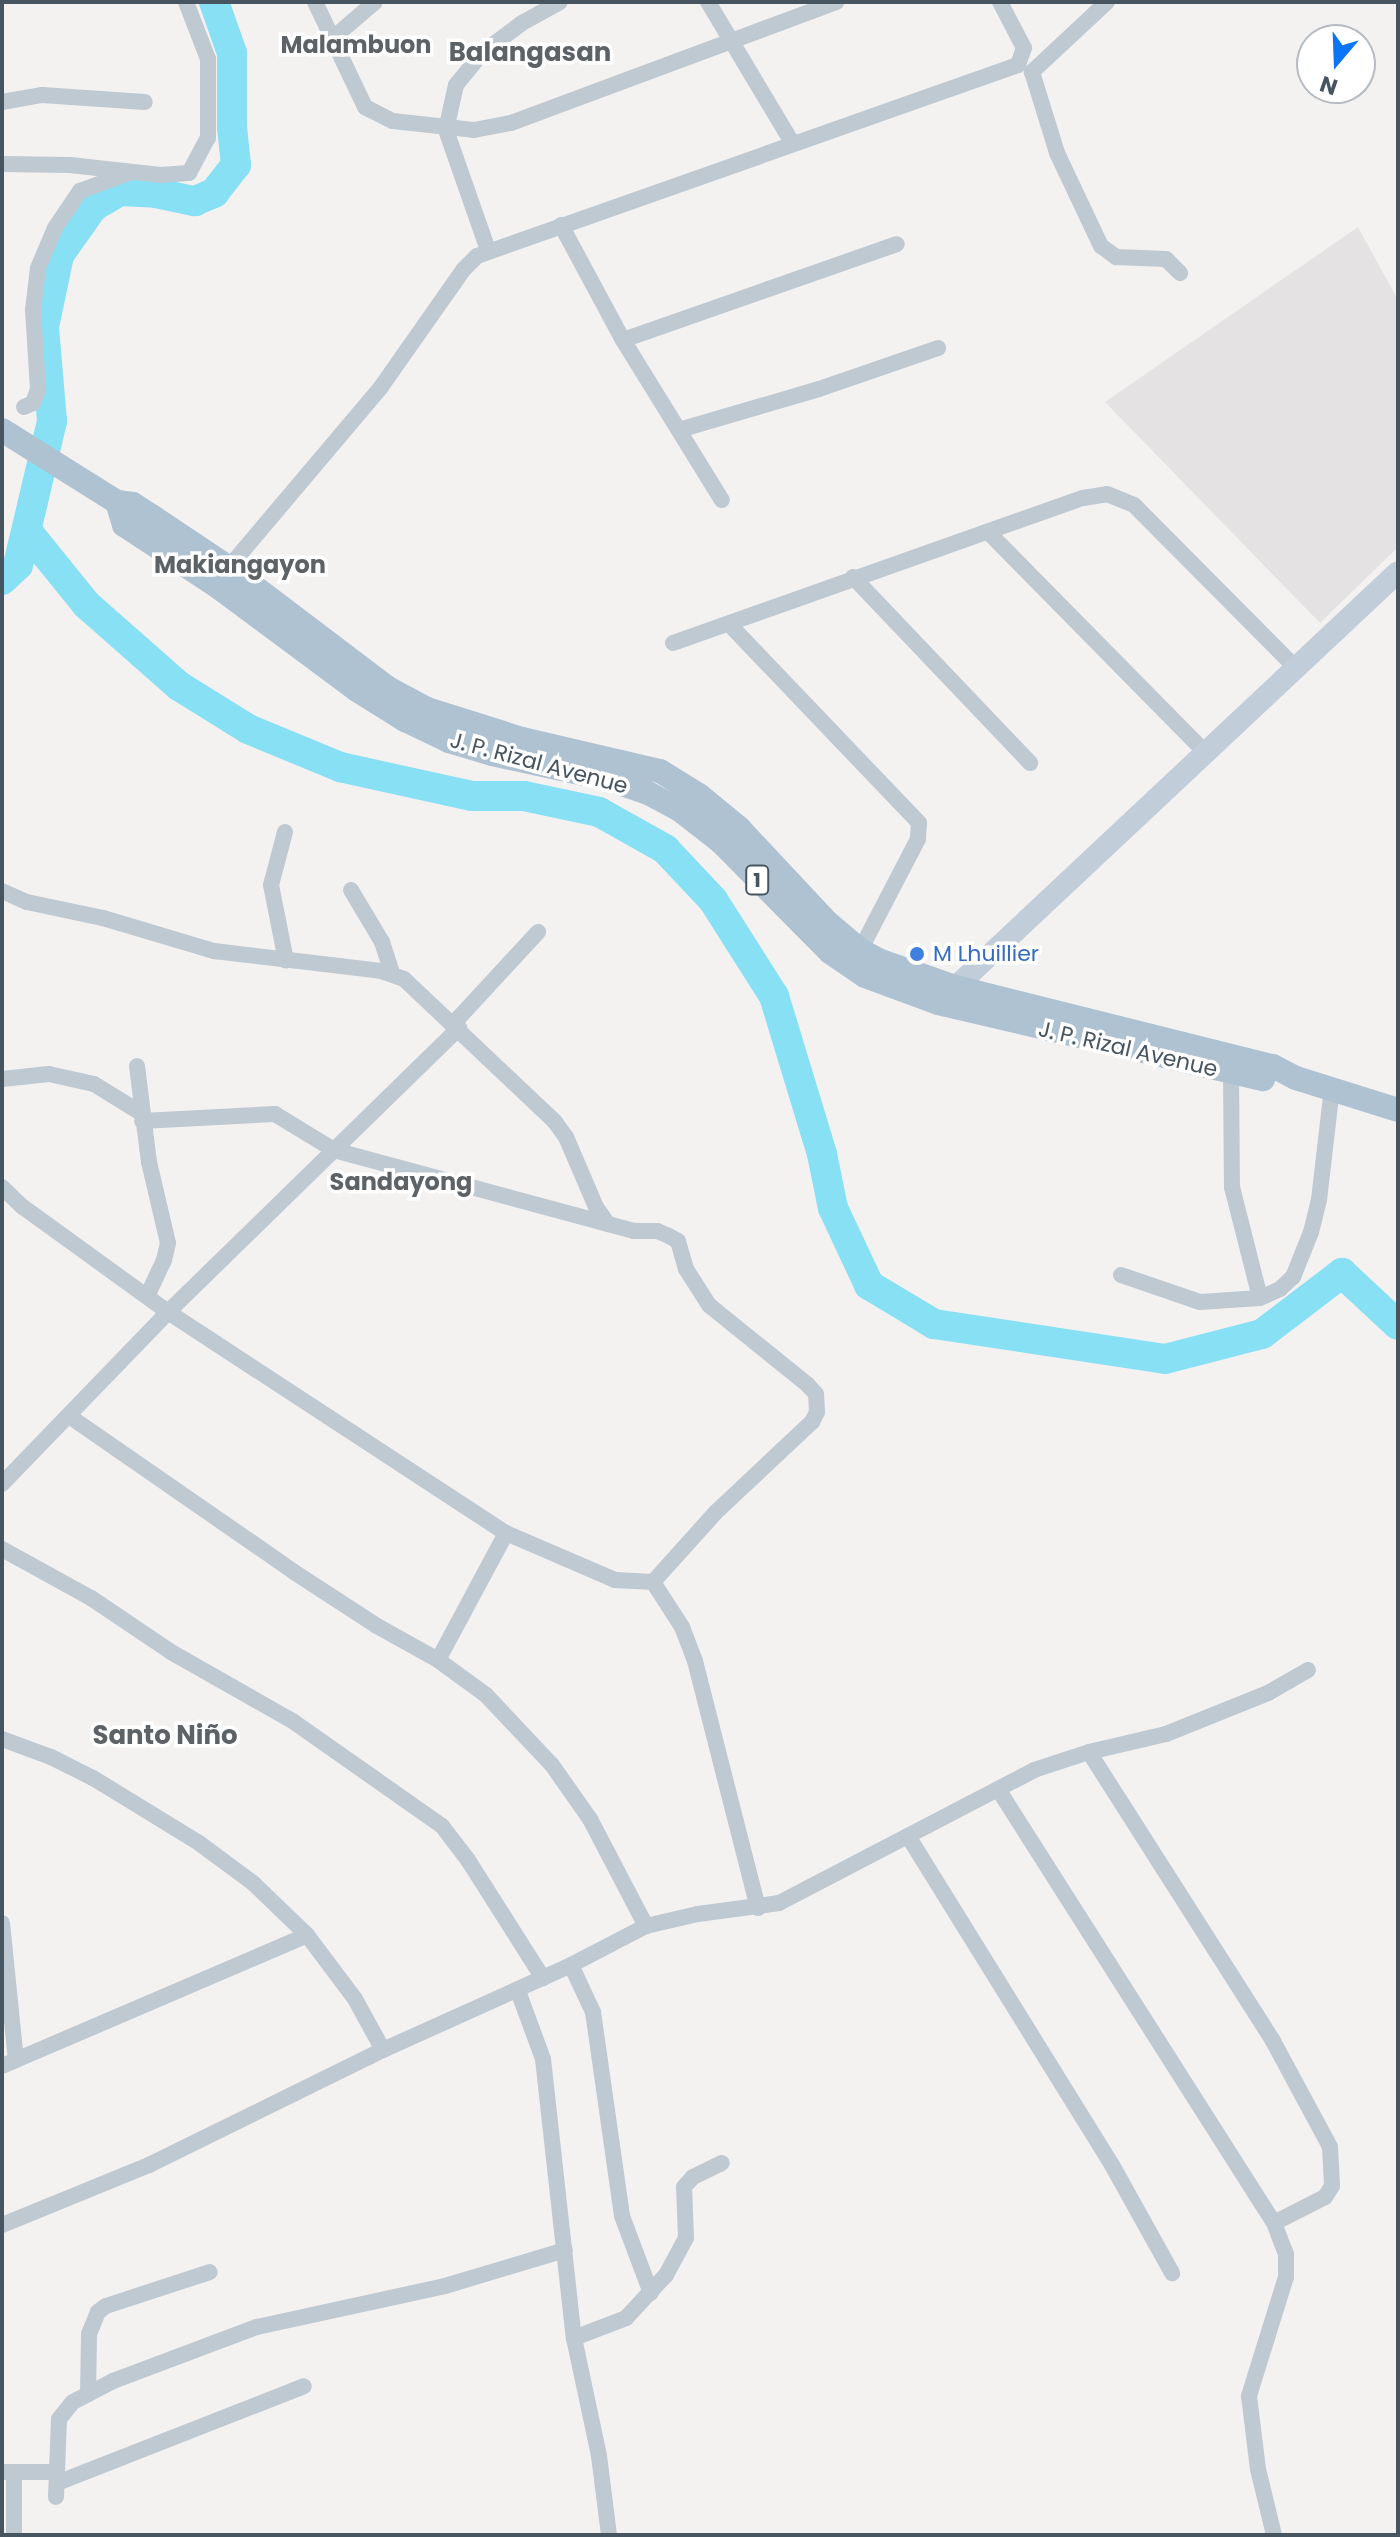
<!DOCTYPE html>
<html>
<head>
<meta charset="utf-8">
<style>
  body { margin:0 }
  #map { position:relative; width:1400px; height:2537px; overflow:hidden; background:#f4f1f1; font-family:Poppins,sans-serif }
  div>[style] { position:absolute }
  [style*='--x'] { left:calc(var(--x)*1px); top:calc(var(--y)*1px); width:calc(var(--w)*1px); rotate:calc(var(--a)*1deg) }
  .education>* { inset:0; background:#e5e2e3 }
  .river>* { height:30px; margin:-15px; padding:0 15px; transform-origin:15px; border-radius:15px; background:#88e0f4 }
  .street>* { height:16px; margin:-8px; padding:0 8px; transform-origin:8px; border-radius:8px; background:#bec9d2 }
  .secondary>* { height:22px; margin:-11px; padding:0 11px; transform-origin:11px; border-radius:11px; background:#c1cdd9 }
  .primary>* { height:24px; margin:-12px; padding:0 12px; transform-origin:12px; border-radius:12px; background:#afc2d2 }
  .dots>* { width:22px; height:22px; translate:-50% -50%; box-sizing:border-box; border:4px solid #fff; border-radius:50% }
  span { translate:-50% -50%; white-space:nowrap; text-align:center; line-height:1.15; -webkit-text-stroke:7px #fff; paint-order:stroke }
  .shield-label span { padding:2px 6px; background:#fff; border:2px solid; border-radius:6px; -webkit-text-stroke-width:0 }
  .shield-label { font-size:20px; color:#475561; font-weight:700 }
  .street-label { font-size:22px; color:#475561 }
  .shop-label { font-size:22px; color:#366cbe }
  .left { translate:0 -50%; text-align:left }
  .neighbourhood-label { font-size:24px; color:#5d6267; font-weight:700 }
  .quarter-label { font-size:26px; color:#5d6267; font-weight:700 }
  .frame { position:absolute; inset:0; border:4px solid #475561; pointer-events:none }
  .north { position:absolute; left:1296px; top:24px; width:80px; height:80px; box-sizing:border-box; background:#fff; border:2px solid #b5bbc0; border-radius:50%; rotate:199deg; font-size:22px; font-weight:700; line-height:32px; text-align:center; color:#475561 }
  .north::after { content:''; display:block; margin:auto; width:28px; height:36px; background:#0a76f5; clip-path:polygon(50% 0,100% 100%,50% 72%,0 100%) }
</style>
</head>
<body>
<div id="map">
  <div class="education">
    <i style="clip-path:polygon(1358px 227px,1398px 300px,1398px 547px,1320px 623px,1105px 402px)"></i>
  </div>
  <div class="river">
    <i style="--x:27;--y:531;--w:95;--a:51"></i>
    <i style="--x:87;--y:605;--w:123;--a:41.4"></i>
    <i style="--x:179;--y:686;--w:81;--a:31.9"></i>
    <i style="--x:248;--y:729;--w:100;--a:22.4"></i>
    <i style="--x:340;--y:767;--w:135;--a:12.4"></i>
    <i style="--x:472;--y:796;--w:52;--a:0"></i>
    <i style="--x:524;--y:796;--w:77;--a:12"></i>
    <i style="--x:599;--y:812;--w:76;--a:29.3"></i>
    <i style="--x:665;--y:849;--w:70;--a:46.7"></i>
    <i style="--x:713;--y:900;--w:114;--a:57.6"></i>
    <i style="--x:774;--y:996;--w:165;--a:73.1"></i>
    <i style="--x:822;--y:1154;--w:55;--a:78.5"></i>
    <i style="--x:833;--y:1208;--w:85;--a:64.9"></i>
    <i style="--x:869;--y:1285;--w:76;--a:31"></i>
    <i style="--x:934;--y:1324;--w:234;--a:8.6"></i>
    <i style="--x:1165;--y:1359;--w:100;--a:-14.5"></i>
    <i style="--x:1262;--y:1334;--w:101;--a:-37.3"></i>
    <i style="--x:1342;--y:1273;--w:76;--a:42.9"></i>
    <i style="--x:2;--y:580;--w:22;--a:-43"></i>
    <i style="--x:18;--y:565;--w:148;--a:-76.7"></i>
    <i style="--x:52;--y:421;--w:94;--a:-94.9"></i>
    <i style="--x:44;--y:327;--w:74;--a:-78.2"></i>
    <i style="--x:59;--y:255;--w:59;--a:-54.7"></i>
    <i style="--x:93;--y:207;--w:31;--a:-31"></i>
    <i style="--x:120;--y:191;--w:36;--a:3"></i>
    <i style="--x:156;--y:193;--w:40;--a:12"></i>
    <i style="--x:195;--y:201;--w:21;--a:-23"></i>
    <i style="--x:214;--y:193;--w:36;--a:-52"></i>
    <i style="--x:236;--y:165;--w:38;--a:-96"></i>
    <i style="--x:232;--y:127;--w:74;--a:-90"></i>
    <i style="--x:232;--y:53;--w:54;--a:-109.4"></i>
  </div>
  <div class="street">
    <i style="--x:315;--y:2;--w:116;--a:64.5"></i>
    <i style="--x:365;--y:107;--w:31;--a:27"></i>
    <i style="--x:393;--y:121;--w:81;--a:6.3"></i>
    <i style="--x:474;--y:130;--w:38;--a:-11"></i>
    <i style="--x:511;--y:123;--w:347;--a:-20.4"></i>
    <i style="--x:708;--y:2;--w:165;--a:59.1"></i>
    <i style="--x:1107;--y:2;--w:103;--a:137"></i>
    <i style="--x:1032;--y:72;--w:85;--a:72.8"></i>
    <i style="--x:1057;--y:153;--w:103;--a:64.7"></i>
    <i style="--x:1101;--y:246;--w:19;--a:36"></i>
    <i style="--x:1116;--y:257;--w:50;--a:2.3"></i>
    <i style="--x:1166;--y:259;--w:20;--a:45"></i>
    <i style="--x:333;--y:38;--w:55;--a:-40.6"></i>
    <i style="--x:2;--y:102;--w:41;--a:-9.9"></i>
    <i style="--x:42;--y:95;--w:103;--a:3.9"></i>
    <i style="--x:2;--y:164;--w:68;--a:0.8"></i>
    <i style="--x:70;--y:165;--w:91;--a:6.3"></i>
    <i style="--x:160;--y:175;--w:29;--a:-4"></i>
    <i style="--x:189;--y:173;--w:40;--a:-62"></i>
    <i style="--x:208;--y:138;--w:79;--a:-90"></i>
    <i style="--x:208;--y:59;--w:61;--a:-111.1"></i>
    <i style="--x:561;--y:225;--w:131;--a:61.7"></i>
    <i style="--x:623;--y:340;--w:188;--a:58.3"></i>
    <i style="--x:488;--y:250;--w:127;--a:-109.3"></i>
    <i style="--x:446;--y:130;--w:46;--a:-77.5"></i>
    <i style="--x:456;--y:85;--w:41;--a:-50.9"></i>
    <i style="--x:482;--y:53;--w:50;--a:-36.9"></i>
    <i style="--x:522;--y:23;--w:43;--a:-28.9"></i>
    <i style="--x:623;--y:340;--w:290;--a:-19.3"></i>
    <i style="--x:24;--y:407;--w:10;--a:-24"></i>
    <i style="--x:33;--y:403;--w:15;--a:-70"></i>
    <i style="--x:38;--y:389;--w:79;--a:-93.6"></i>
    <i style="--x:33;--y:310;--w:42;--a:-83.2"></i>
    <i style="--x:38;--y:268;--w:43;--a:-67"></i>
    <i style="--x:55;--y:228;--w:45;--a:-56"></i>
    <i style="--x:80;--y:191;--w:55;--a:-20.1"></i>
    <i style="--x:679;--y:430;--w:146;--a:-16.3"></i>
    <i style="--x:819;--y:389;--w:126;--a:-19"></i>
    <i style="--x:989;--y:533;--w:308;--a:45.4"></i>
    <i style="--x:224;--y:573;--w:243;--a:-49.8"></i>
    <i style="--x:381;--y:387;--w:144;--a:-54.9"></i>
    <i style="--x:464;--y:269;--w:18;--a:-45"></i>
    <i style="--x:477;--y:256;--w:574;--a:-19.45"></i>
    <i style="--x:1018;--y:65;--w:18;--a:-71"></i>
    <i style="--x:1024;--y:48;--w:52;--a:-117.6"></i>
    <i style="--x:853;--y:577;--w:257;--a:46.4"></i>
    <i style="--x:729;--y:624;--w:275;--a:46.3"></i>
    <i style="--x:919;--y:823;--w:16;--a:94"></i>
    <i style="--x:918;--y:839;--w:132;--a:117.5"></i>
    <i style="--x:673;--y:643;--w:435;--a:-19.5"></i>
    <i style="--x:1083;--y:498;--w:24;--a:-9"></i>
    <i style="--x:1107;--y:494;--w:29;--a:22"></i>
    <i style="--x:1134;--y:505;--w:228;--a:45.2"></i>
    <i style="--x:285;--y:832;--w:55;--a:104.8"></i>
    <i style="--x:271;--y:885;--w:77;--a:78.8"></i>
    <i style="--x:351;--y:890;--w:61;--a:59.2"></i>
    <i style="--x:382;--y:942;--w:33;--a:72"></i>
    <i style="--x:2;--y:891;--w:27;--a:24"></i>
    <i style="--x:27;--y:902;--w:78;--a:11.9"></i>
    <i style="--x:103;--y:918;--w:116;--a:16.6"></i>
    <i style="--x:214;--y:951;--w:168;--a:6.8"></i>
    <i style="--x:381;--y:971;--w:24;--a:19"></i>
    <i style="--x:404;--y:979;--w:208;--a:43.4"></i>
    <i style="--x:555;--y:1122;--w:19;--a:54"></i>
    <i style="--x:566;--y:1137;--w:76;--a:66.8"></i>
    <i style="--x:596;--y:1207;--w:21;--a:55"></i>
    <i style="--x:454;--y:1023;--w:124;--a:-47.3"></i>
    <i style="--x:137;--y:1066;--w:97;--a:82.9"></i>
    <i style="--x:149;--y:1162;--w:83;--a:76.8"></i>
    <i style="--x:168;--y:1243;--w:17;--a:103"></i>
    <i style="--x:164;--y:1260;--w:40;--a:115"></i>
    <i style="--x:1231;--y:1073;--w:114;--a:89.5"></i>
    <i style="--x:1232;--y:1187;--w:114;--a:75.8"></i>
    <i style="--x:2;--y:1079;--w:47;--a:-6.1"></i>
    <i style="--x:49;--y:1074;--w:46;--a:12.5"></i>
    <i style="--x:94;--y:1084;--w:55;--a:31.7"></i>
    <i style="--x:2;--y:1187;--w:29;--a:44"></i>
    <i style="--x:23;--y:1207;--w:179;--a:35.9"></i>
    <i style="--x:168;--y:1312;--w:404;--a:33.2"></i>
    <i style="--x:506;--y:1533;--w:119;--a:23.3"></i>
    <i style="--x:615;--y:1580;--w:38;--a:3"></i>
    <i style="--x:653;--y:1582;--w:94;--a:-48"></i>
    <i style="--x:716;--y:1512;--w:132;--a:-43.2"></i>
    <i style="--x:812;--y:1422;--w:11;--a:-63"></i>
    <i style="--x:817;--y:1412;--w:18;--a:-93"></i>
    <i style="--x:816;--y:1394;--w:12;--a:-132"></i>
    <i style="--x:808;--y:1385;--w:127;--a:-141.1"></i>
    <i style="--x:709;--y:1305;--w:43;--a:-122.6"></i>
    <i style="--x:686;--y:1269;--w:29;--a:-106"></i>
    <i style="--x:678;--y:1241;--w:10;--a:-151"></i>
    <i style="--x:669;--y:1236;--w:13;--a:-157"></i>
    <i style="--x:657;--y:1231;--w:23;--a:180"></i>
    <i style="--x:634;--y:1231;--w:311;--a:-164.9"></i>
    <i style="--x:334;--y:1150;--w:69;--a:-148.6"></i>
    <i style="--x:275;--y:1114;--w:133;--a:177"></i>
    <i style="--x:1121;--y:1275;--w:83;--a:18.9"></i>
    <i style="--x:1200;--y:1302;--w:60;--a:-3.8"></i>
    <i style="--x:1260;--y:1298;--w:22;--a:-24"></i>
    <i style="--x:1280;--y:1289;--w:18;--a:-43"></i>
    <i style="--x:1293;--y:1277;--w:48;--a:-68.2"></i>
    <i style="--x:1311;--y:1232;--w:33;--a:-76"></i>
    <i style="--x:1319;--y:1200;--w:113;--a:-83.4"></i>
    <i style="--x:69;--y:1416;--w:274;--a:34.7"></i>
    <i style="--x:294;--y:1572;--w:99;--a:33"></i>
    <i style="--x:377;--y:1626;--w:70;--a:29.1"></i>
    <i style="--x:438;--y:1660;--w:59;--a:36.1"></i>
    <i style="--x:486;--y:1695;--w:96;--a:46.7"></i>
    <i style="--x:552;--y:1765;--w:66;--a:54.9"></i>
    <i style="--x:590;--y:1819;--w:121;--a:62.4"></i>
    <i style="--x:2;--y:1484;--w:239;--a:-46"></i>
    <i style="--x:168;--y:1312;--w:407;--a:-44.3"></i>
    <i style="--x:2;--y:1549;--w:102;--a:28.8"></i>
    <i style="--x:91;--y:1598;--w:97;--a:34"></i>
    <i style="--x:171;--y:1652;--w:142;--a:29.6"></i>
    <i style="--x:294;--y:1722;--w:181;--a:35.1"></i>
    <i style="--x:442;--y:1826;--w:43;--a:52.6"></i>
    <i style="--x:468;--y:1860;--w:140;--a:57.6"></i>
    <i style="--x:653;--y:1582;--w:54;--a:57.2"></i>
    <i style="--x:682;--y:1627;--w:36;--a:69"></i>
    <i style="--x:695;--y:1661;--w:255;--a:75.7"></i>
    <i style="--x:438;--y:1660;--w:144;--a:-61.8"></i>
    <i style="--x:2;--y:1739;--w:52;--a:20.2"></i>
    <i style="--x:51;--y:1757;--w:47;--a:26.6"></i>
    <i style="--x:93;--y:1778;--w:124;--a:31.5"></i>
    <i style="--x:199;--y:1843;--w:67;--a:36.5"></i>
    <i style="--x:253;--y:1883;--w:75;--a:43.9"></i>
    <i style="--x:307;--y:1935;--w:80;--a:53.1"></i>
    <i style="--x:355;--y:1999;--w:58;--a:61.2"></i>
    <i style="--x:1089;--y:1752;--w:343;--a:57.5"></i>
    <i style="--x:1273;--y:2041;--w:120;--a:61.7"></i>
    <i style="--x:1330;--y:2147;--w:39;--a:87"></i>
    <i style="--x:1332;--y:2186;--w:13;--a:122"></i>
    <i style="--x:1325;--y:2197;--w:57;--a:153"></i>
    <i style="--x:998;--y:1789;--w:514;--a:57.55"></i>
    <i style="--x:1274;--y:2223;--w:34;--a:69"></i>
    <i style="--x:1286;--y:2255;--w:22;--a:90"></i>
    <i style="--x:1286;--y:2277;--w:125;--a:107.3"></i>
    <i style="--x:1249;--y:2396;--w:74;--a:83"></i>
    <i style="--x:1258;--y:2469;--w:68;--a:76.4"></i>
    <i style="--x:908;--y:1836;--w:387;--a:58.2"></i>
    <i style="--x:1112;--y:2165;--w:124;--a:60.9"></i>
    <i style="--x:2;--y:1923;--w:138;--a:84.2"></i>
    <i style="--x:571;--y:1965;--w:52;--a:64.9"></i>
    <i style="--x:593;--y:2012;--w:206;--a:81.9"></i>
    <i style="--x:622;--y:2216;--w:82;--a:69.4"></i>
    <i style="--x:518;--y:1991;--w:72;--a:69.8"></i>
    <i style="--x:543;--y:2059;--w:281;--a:83.7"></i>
    <i style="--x:574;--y:2338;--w:121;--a:78"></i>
    <i style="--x:599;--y:2456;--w:80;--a:82.8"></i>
    <i style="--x:2;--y:2066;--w:332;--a:-23.2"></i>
    <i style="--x:2;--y:2225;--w:159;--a:-22.2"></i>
    <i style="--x:149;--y:2165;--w:261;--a:-26.2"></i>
    <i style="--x:383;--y:2050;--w:206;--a:-24.3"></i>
    <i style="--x:571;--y:1965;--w:85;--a:-27.5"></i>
    <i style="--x:646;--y:1926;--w:53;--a:-13"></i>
    <i style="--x:698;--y:1914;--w:82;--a:-7.7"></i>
    <i style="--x:779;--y:1903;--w:288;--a:-27.5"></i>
    <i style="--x:1034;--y:1770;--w:58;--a:-18.1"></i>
    <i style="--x:1089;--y:1752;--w:79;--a:-13.2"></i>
    <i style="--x:1166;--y:1734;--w:110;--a:-21.9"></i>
    <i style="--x:1268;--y:1693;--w:46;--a:-29.9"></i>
    <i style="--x:574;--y:2338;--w:56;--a:-21"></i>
    <i style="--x:626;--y:2318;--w:59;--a:-47.1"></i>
    <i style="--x:666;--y:2275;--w:42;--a:-61.6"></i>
    <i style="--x:686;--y:2238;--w:51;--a:-92.2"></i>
    <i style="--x:684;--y:2187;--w:13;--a:-48"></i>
    <i style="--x:693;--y:2177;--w:32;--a:-26"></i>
    <i style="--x:88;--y:2394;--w:60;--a:-89"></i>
    <i style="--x:89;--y:2334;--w:24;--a:-68"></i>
    <i style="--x:98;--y:2312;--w:10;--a:-37"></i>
    <i style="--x:106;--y:2306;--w:109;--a:-18.1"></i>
    <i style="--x:2;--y:2472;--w:55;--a:0"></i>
    <i style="--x:14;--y:2472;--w:63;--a:90"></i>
    <i style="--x:57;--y:2483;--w:265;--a:-21.4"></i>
    <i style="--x:56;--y:2497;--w:78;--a:-87.8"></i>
    <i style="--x:59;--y:2419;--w:22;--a:-51"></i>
    <i style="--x:73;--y:2402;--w:45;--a:-27.7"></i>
    <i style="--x:113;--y:2381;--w:154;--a:-20.6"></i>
    <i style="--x:257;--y:2327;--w:192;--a:-12.3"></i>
    <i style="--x:445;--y:2286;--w:125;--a:-16.7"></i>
  </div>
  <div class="secondary">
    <i style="--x:945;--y:997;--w:621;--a:-43.17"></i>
  </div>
  <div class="primary">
    <i style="--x:2;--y:430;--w:136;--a:32.1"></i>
    <i style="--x:117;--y:502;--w:16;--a:7"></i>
    <i style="--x:133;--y:504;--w:24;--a:33"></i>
    <i style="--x:153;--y:517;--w:90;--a:33.7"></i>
    <i style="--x:228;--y:567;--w:201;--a:37.1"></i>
    <i style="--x:388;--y:688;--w:44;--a:28.3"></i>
    <i style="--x:427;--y:709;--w:100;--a:17.5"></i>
    <i style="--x:522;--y:739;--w:142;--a:13.1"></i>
    <i style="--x:660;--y:771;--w:46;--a:31.6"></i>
    <i style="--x:699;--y:795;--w:52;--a:39.5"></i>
    <i style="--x:739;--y:828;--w:127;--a:46.9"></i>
    <i style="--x:826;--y:921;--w:45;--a:40.5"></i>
    <i style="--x:860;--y:950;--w:24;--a:28"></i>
    <i style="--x:881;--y:961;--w:78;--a:19.4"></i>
    <i style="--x:955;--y:987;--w:328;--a:14"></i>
    <i style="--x:1273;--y:1066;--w:26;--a:28"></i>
    <i style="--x:1296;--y:1078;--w:107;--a:17.4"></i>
    <i style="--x:117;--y:502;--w:24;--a:73"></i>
    <i style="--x:124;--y:525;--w:111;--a:33.3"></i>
    <i style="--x:217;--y:586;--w:174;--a:36.6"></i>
    <i style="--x:357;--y:690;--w:57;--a:32"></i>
    <i style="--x:405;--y:720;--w:49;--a:25.5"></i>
    <i style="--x:449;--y:741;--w:45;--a:16.8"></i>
    <i style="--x:492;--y:754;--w:118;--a:12.3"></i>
    <i style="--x:607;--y:779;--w:43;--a:18.9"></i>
    <i style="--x:648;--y:793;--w:36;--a:28"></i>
    <i style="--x:680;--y:810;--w:52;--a:38"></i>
    <i style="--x:721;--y:842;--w:155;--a:45.3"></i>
    <i style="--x:830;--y:952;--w:42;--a:34.4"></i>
    <i style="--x:865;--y:976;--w:78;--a:20.3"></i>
    <i style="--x:938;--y:1003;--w:334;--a:13.2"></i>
  </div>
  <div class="dots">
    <i style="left:917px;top:954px;background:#3f7fe0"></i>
  </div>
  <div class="shield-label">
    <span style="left:757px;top:880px">1</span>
  </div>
  <div class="street-label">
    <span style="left:539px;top:763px;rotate:15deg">J. P. Rizal Avenue</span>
    <span style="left:1128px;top:1049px;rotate:13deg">J. P. Rizal Avenue</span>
  </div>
  <div class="shop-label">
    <span class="left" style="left:933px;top:954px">M Lhuillier</span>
  </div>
  <div class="neighbourhood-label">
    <span style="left:356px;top:45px">Malambuon</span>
    <span style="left:240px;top:565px">Makiangayon</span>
    <span style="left:401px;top:1182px">Sandayong</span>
  </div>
  <div class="quarter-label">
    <span style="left:530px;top:53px">Balangasan</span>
    <span style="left:165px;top:1736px">Santo Niño</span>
  </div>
  <div class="frame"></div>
  <div class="north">N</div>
</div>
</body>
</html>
